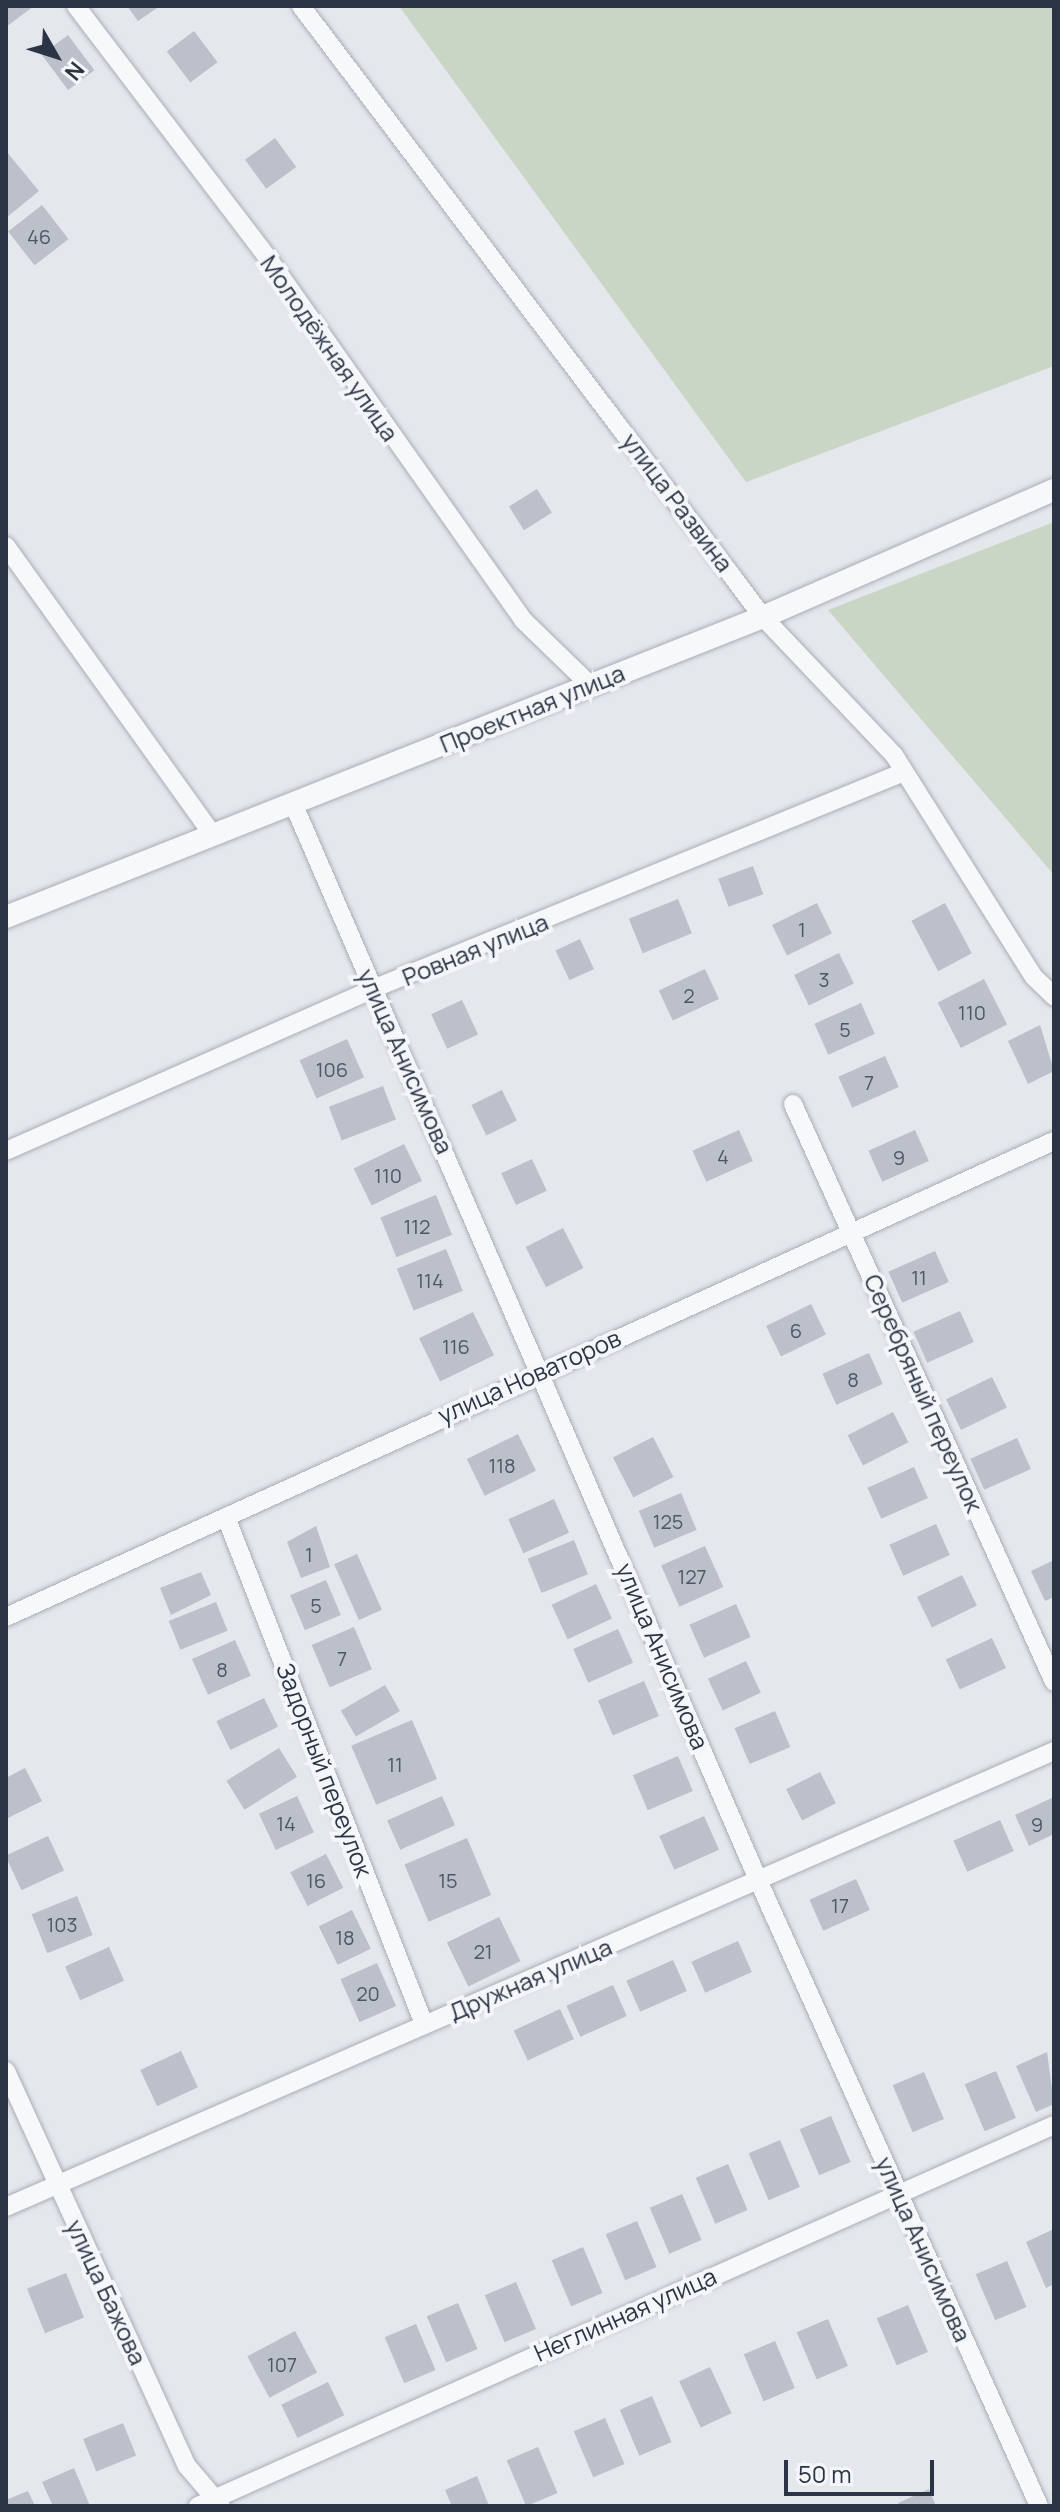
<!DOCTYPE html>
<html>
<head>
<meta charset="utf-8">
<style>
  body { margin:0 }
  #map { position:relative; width:1060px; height:2512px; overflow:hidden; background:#e4e7ec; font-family:Manrope,sans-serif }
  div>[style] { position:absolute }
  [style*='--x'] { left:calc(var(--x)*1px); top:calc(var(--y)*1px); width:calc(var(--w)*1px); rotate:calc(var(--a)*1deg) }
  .green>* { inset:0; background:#c9d6c5 }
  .building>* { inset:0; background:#bbc0ca; transform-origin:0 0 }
  .roads { filter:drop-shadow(0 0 2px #a9aeb7) drop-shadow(0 0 2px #a9aeb7) }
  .minor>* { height:18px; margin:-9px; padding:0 9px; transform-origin:9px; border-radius:9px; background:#f7f8fa }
  .tertiary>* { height:22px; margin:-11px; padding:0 11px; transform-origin:11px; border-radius:11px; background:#f7f8fa }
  span { translate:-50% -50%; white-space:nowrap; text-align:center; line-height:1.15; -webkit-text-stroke:8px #f4f6f9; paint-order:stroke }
  .number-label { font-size:20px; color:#4f5766 }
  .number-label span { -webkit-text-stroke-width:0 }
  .street-label { font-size:24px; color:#2b3445 }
  .frame { position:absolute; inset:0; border:8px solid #2b3445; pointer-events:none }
  .north { position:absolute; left:16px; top:16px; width:80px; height:80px; -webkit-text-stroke:6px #f4f6f9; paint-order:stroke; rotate:129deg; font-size:22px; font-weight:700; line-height:32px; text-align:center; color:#2b3445 }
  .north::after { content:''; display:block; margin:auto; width:28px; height:36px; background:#2b3445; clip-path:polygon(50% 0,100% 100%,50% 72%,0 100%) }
  .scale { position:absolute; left:784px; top:2460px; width:150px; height:36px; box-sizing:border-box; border:4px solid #2b3445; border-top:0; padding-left:10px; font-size:24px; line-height:28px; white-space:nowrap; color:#2b3445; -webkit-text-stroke:6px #f4f6f9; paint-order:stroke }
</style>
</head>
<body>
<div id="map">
  <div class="green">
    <i style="clip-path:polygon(399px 6px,1054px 6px,1054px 366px,746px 482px)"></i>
    <i style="clip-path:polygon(1054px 522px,1054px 875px,828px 610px)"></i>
  </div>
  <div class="building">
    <i style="clip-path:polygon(6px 6px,34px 6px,6px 27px)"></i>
    <i style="clip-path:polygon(127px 6px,160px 6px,138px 21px)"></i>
    <i style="left:194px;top:31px;width:39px;height:34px;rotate:53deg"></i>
    <i style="left:68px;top:35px;width:44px;height:33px;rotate:53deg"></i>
    <i style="left:275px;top:138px;width:36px;height:37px;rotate:54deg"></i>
    <i style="clip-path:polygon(6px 151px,39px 191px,6px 218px)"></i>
    <i style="left:42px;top:205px;width:43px;height:43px;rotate:52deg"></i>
    <i style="left:537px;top:489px;width:28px;height:33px;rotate:58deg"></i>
    <i style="left:753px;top:866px;width:30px;height:37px;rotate:70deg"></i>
    <i style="left:678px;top:899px;width:37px;height:53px;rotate:68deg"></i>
    <i style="left:817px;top:903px;width:34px;height:50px;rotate:64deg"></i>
    <i style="left:945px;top:903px;width:57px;height:38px;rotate:62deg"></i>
    <i style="left:580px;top:939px;width:33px;height:27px;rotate:65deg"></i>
    <i style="left:839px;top:953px;width:34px;height:50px;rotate:64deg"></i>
    <i style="left:705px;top:969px;width:33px;height:51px;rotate:65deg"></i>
    <i style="left:984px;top:979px;width:51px;height:52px;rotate:63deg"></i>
    <i style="left:462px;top:1000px;width:38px;height:34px;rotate:65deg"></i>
    <i style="left:861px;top:1003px;width:34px;height:51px;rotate:66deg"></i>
    <i style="clip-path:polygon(1040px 1025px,1054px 1071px,1028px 1084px,1008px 1041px)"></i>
    <i style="left:347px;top:1039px;width:42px;height:52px;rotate:66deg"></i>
    <i style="left:885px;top:1056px;width:34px;height:51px;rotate:66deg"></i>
    <i style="left:383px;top:1086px;width:36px;height:58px;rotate:69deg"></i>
    <i style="left:502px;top:1090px;width:34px;height:34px;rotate:64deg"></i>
    <i style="left:739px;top:1130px;width:34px;height:51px;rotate:66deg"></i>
    <i style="left:915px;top:1130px;width:34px;height:51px;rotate:66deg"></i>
    <i style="left:404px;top:1144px;width:41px;height:56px;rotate:64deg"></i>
    <i style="left:532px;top:1159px;width:35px;height:34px;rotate:65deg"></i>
    <i style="left:436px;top:1195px;width:43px;height:60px;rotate:68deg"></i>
    <i style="left:563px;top:1228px;width:45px;height:42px;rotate:63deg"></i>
    <i style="left:446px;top:1249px;width:45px;height:53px;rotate:68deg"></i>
    <i style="left:935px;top:1251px;width:34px;height:51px;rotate:66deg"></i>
    <i style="left:811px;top:1304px;width:34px;height:50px;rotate:64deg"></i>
    <i style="left:960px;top:1311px;width:34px;height:51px;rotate:66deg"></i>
    <i style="left:473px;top:1312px;width:48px;height:60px;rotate:64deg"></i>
    <i style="left:869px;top:1353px;width:34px;height:51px;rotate:66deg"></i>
    <i style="left:992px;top:1377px;width:34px;height:51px;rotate:64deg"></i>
    <i style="left:893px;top:1412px;width:34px;height:51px;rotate:63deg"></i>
    <i style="left:518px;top:1434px;width:41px;height:57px;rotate:64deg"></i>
    <i style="left:653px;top:1437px;width:45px;height:45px;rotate:63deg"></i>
    <i style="left:1017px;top:1438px;width:34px;height:51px;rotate:66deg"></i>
    <i style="left:914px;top:1467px;width:34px;height:51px;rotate:66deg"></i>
    <i style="left:681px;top:1493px;width:40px;height:46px;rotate:67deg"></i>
    <i style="left:554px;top:1499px;width:37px;height:50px;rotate:66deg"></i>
    <i style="left:936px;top:1524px;width:34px;height:51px;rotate:66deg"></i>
    <i style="clip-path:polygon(316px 1526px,330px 1567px,301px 1578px,287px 1542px)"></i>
    <i style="left:574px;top:1540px;width:37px;height:50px;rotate:68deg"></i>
    <i style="left:705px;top:1546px;width:45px;height:48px;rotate:66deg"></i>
    <i style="left:357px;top:1554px;width:61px;height:25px;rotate:66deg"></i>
    <i style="clip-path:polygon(1054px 1560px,1054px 1597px,1045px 1601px,1031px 1571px)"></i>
    <i style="clip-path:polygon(201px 1572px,211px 1595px,171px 1615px,160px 1588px)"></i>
    <i style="left:962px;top:1575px;width:34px;height:50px;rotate:64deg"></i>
    <i style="left:326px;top:1580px;width:38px;height:39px;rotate:67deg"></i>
    <i style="left:596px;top:1584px;width:38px;height:49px;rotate:65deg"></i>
    <i style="left:216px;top:1602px;width:31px;height:51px;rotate:68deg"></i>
    <i style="left:736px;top:1604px;width:36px;height:51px;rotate:66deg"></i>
    <i style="left:354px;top:1627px;width:46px;height:46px;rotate:67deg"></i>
    <i style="left:618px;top:1629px;width:37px;height:49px;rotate:66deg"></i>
    <i style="left:992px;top:1638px;width:33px;height:51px;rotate:65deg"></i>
    <i style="left:235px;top:1640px;width:39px;height:47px;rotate:66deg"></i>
    <i style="left:746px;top:1661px;width:35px;height:42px;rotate:65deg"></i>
    <i style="left:644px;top:1681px;width:38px;height:50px;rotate:67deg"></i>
    <i style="left:385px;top:1685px;width:30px;height:51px;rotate:60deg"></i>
    <i style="left:264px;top:1698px;width:32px;height:53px;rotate:64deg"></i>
    <i style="left:775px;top:1711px;width:39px;height:44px;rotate:67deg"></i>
    <i style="left:412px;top:1720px;width:64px;height:66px;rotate:67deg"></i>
    <i style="left:279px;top:1748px;width:34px;height:62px;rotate:58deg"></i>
    <i style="left:678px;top:1756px;width:38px;height:49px;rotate:67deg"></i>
    <i style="clip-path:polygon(25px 1768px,42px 1801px,6px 1819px,6px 1778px)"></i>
    <i style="left:820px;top:1772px;width:35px;height:38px;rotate:63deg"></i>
    <i style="left:297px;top:1796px;width:40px;height:42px;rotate:65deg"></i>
    <i style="left:442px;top:1796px;width:32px;height:60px;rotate:66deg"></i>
    <i style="clip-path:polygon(1054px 1797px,1054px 1834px,1029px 1846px,1015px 1815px)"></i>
    <i style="left:704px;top:1816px;width:37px;height:49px;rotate:66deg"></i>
    <i style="left:1000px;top:1820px;width:34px;height:51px;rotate:66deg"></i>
    <i style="left:48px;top:1836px;width:38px;height:47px;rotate:65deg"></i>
    <i style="left:467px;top:1838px;width:62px;height:68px;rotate:67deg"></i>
    <i style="left:326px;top:1854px;width:38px;height:40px;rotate:63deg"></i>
    <i style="left:856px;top:1879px;width:34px;height:51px;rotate:66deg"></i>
    <i style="left:77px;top:1896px;width:42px;height:49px;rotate:68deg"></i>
    <i style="left:352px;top:1910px;width:43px;height:37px;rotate:64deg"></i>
    <i style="left:499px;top:1917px;width:49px;height:58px;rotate:64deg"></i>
    <i style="left:738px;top:1941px;width:34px;height:51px;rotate:66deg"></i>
    <i style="left:109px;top:1947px;width:37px;height:48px;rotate:66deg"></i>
    <i style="left:673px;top:1960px;width:34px;height:51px;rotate:66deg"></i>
    <i style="left:377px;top:1963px;width:47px;height:40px;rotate:66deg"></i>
    <i style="left:613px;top:1985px;width:34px;height:51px;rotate:66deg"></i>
    <i style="left:560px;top:2009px;width:33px;height:51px;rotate:65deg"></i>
    <i style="left:181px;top:2051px;width:40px;height:45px;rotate:65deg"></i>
    <i style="clip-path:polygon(1047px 2052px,1054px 2104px,1036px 2112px,1016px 2066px)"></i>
    <i style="left:996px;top:2071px;width:51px;height:34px;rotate:67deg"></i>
    <i style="left:924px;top:2072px;width:51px;height:34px;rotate:67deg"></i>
    <i style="left:831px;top:2116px;width:50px;height:34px;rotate:67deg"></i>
    <i style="left:780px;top:2140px;width:51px;height:34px;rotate:67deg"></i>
    <i style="left:728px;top:2164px;width:50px;height:35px;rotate:67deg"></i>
    <i style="left:682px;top:2194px;width:50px;height:35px;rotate:67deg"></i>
    <i style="left:637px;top:2221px;width:50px;height:34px;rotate:67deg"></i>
    <i style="clip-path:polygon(1054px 2229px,1054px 2284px,1046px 2288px,1026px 2242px)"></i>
    <i style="left:583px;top:2247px;width:50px;height:34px;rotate:67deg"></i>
    <i style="left:1007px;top:2261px;width:50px;height:34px;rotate:67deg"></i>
    <i style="left:66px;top:2273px;width:48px;height:42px;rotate:68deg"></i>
    <i style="left:516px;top:2282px;width:51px;height:34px;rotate:67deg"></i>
    <i style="left:458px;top:2303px;width:50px;height:34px;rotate:67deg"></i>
    <i style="left:908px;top:2305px;width:51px;height:34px;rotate:67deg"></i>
    <i style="left:828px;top:2319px;width:51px;height:34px;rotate:67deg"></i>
    <i style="left:416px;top:2324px;width:50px;height:34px;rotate:67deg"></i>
    <i style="left:295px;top:2331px;width:47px;height:54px;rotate:62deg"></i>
    <i style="left:775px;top:2341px;width:51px;height:34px;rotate:67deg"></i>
    <i style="left:710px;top:2367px;width:51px;height:34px;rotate:65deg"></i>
    <i style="left:328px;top:2382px;width:37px;height:52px;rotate:64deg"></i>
    <i style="left:652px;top:2396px;width:50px;height:35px;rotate:67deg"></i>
    <i style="left:605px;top:2418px;width:50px;height:34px;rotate:67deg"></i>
    <i style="left:123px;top:2423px;width:35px;height:43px;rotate:68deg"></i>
    <i style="left:538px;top:2447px;width:50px;height:34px;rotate:67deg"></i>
    <i style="clip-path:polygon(74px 2468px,90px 2506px,53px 2506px,42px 2482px)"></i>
    <i style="clip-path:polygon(477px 2476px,489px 2506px,452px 2506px,445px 2490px)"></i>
    <i style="clip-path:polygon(929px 2489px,936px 2506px,899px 2506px,898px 2503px)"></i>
    <i style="clip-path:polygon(28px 2491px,35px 2506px,6px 2506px,6px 2500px)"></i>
  </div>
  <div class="roads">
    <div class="minor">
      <i style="--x:76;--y:6;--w:320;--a:52.7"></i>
      <i style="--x:270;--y:261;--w:439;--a:54.8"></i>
      <i style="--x:523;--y:620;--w:93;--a:44.1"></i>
      <i style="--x:301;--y:6;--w:766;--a:52.91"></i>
      <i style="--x:763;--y:617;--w:190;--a:46.5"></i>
      <i style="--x:894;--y:755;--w:262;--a:57.8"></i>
      <i style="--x:1034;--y:977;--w:28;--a:44"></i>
      <i style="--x:6;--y:546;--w:355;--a:54.4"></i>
      <i style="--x:293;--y:803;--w:1175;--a:66.64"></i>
      <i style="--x:759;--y:1882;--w:684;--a:65.83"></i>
      <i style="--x:793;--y:1104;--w:634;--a:65.7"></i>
      <i style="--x:6;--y:1151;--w:403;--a:-23.8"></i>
      <i style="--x:375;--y:988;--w:571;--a:-22.21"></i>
      <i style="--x:226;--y:1517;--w:544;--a:68.67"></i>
      <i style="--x:6;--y:1617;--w:1151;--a:-24.43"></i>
      <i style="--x:6;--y:2071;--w:434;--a:65.4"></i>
      <i style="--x:187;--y:2466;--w:52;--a:49.6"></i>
      <i style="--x:6;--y:2207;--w:1143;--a:-23.51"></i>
      <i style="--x:198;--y:2506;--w:937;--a:-23.99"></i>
    </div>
    <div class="tertiary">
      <i style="--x:6;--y:917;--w:814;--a:-21.62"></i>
      <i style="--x:763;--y:617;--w:318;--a:-23.6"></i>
    </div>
  </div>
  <div class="number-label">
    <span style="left:39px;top:236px">46</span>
    <span style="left:802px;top:929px">1</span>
    <span style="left:824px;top:979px">3</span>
    <span style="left:689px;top:995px">2</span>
    <span style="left:972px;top:1012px">110</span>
    <span style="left:845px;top:1029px">5</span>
    <span style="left:332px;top:1069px">106</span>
    <span style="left:869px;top:1082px">7</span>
    <span style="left:723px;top:1156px">4</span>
    <span style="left:899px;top:1157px">9</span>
    <span style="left:388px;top:1175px">110</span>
    <span style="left:417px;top:1226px">112</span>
    <span style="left:919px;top:1277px">11</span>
    <span style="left:430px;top:1280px">114</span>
    <span style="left:796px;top:1330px">6</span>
    <span style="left:456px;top:1346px">116</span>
    <span style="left:853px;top:1379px">8</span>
    <span style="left:502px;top:1465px">118</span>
    <span style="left:668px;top:1521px">125</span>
    <span style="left:309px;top:1554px">1</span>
    <span style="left:692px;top:1576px">127</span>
    <span style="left:316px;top:1605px">5</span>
    <span style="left:342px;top:1658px">7</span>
    <span style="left:222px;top:1669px">8</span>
    <span style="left:395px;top:1764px">11</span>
    <span style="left:286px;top:1823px">14</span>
    <span style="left:1037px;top:1824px">9</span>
    <span style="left:316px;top:1880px">16</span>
    <span style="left:448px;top:1880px">15</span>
    <span style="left:840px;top:1905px">17</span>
    <span style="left:62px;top:1924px">103</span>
    <span style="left:345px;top:1937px">18</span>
    <span style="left:483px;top:1951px">21</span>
    <span style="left:368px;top:1993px">20</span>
    <span style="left:282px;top:2364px">107</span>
  </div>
  <div class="street-label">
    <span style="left:330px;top:348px;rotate:55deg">Молодёжная улица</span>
    <span style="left:678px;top:502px;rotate:53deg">улица Развина</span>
    <span style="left:532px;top:708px;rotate:-22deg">Проектная улица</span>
    <span style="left:475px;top:949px;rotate:-22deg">Ровная улица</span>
    <span style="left:406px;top:1061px;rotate:66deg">улица Анисимова</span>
    <span style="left:529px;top:1376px;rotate:-24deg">улица Новаторов</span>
    <span style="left:924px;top:1393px;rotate:66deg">Серебряный переулок</span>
    <span style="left:663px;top:1656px;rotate:67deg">улица Анисимова</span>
    <span style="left:325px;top:1770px;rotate:69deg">Задорный переулок</span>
    <span style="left:530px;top:1979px;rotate:-23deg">Дружная улица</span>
    <span style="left:924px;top:2249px;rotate:66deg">улица Анисимова</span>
    <span style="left:107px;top:2292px;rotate:65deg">улица Бажова</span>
    <span style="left:625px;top:2314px;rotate:-24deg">Неглинная улица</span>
  </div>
  <div class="frame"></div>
  <div class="north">N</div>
  <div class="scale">50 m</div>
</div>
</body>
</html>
